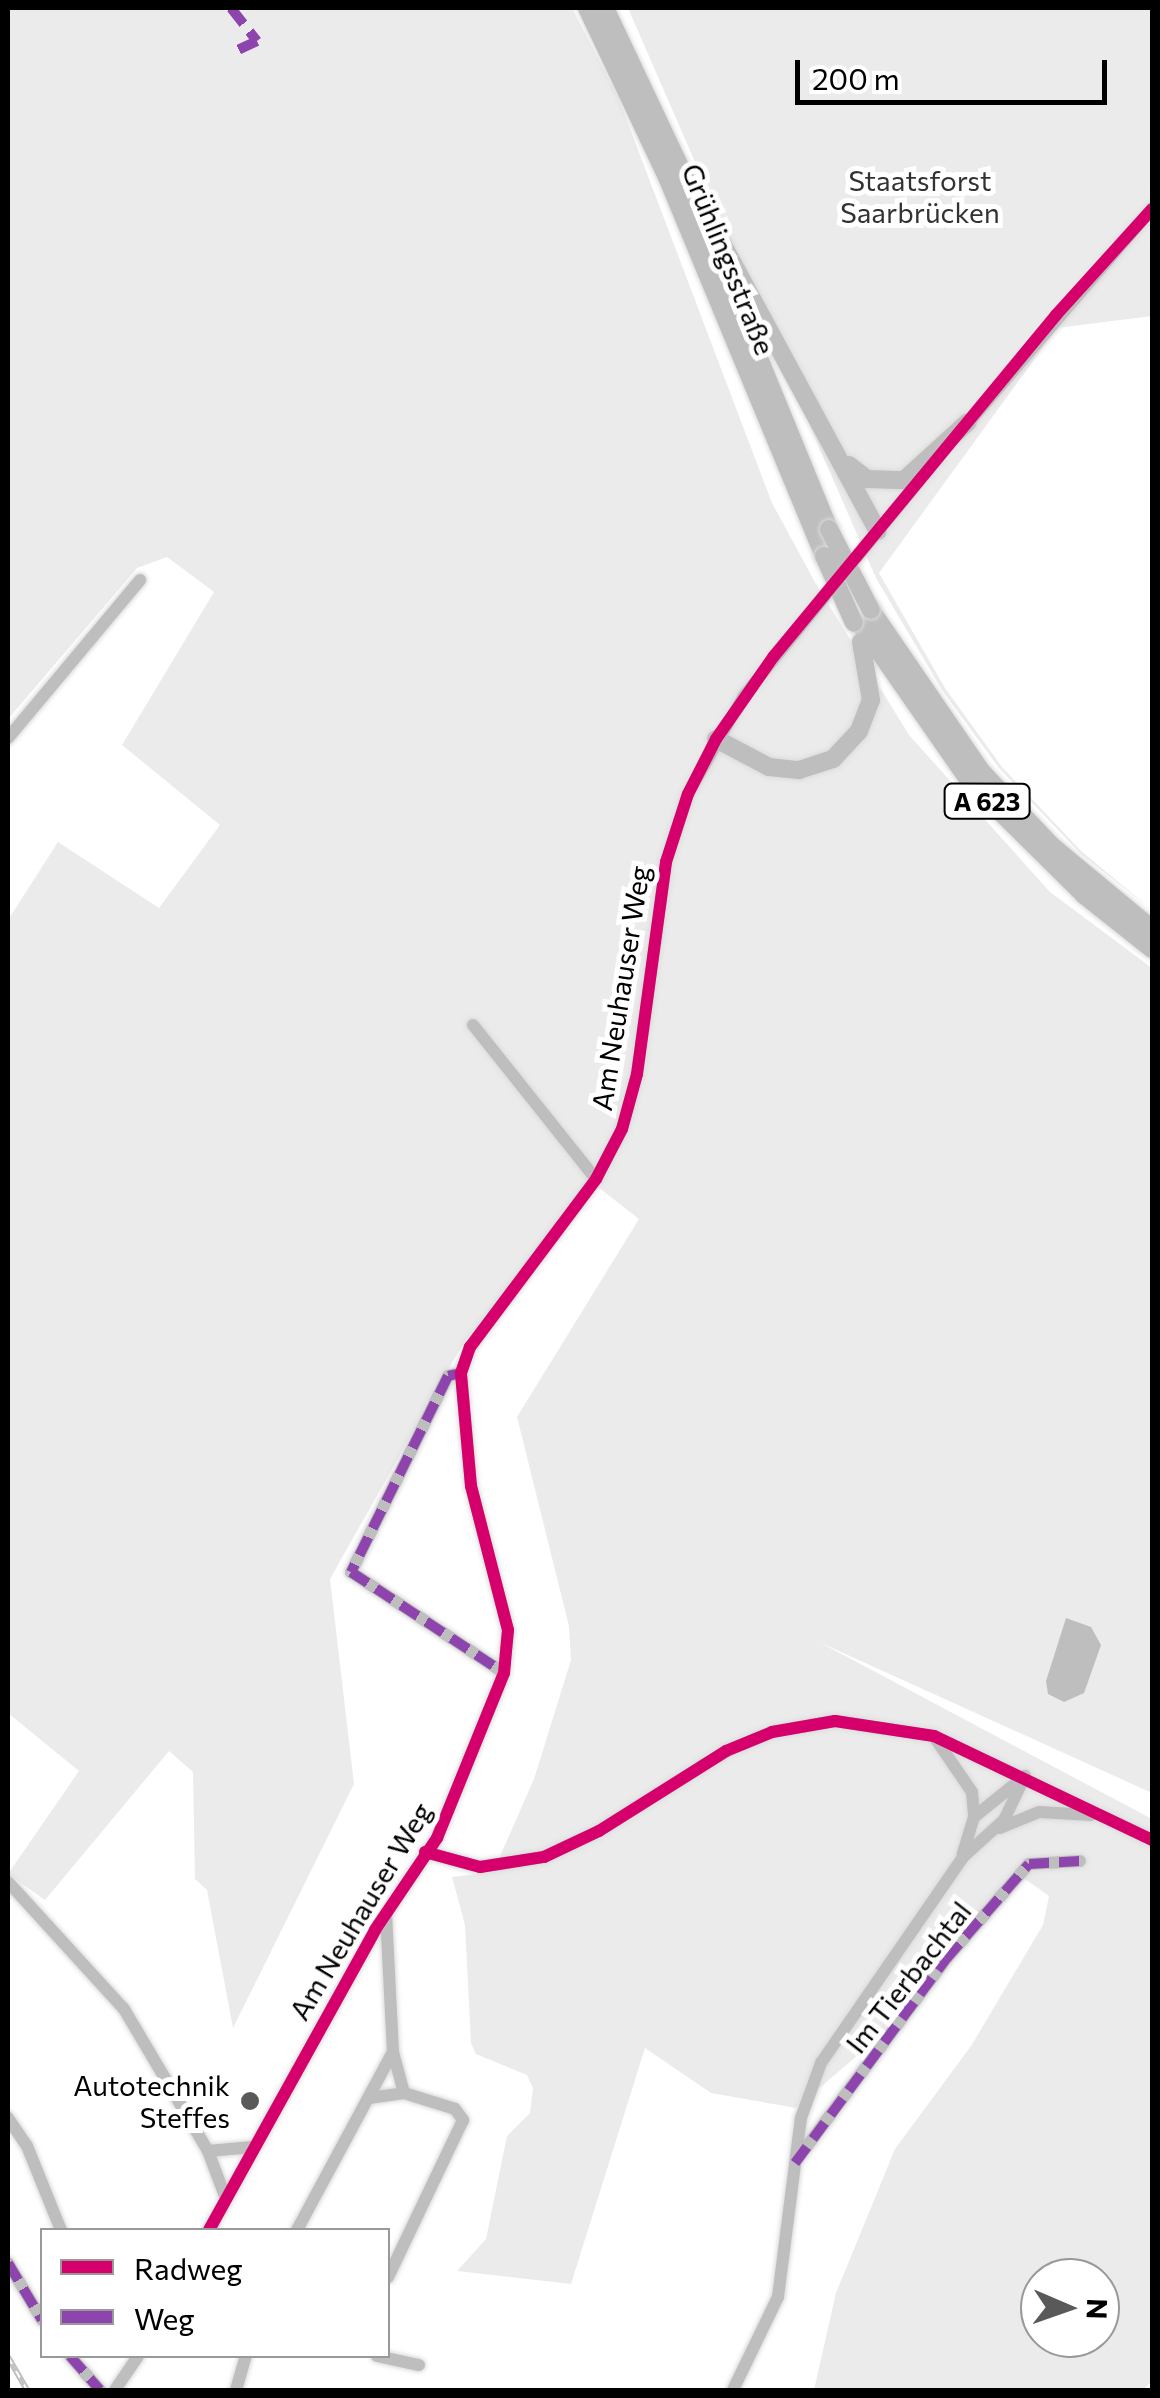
<!DOCTYPE html>
<html>
<head>
<meta charset="utf-8">
<style>
  body { margin:0 }
  #map { position:relative; width:1160px; height:2398px; overflow:hidden; background:#fff; font-family:Commissioner,sans-serif }
  div>[style] { position:absolute }
  [style*='--x'] { left:calc(var(--x)*1px); top:calc(var(--y)*1px); width:calc(var(--w)*1px); rotate:calc(var(--a)*1deg) }
  .green>* { inset:0; background:#ebebeb }
  .water>* { inset:0; background:#bebebe }
  .roads { filter:drop-shadow(0 0 2px #dbdbdb) drop-shadow(0 0 2px #dbdbdb) }
  .minor>* { height:12px; margin:-6px; padding:0 6px; transform-origin:6px; border-radius:6px; background:#bebebe }
  .highway>* { height:18px; margin:-9px; padding:0 9px; transform-origin:9px; border-radius:9px; background:#bebebe }
  .rail>* { height:6px; margin-top:-3px; transform-origin:0; background:repeating-linear-gradient(90deg,#fff 0 8px,#bebebe 0 16px); box-sizing:border-box; border-block:2px solid #bebebe }
  .bridges { filter:drop-shadow(0 0 2px #dbdbdb) drop-shadow(0 0 2px #dbdbdb) }
  .highway-bridge>* { height:18px; margin:-9px; padding:0 9px; transform-origin:9px; border-radius:9px; background:#bebebe }
  .quiet>* { height:10px; margin-top:-5px; transform-origin:0; background:repeating-linear-gradient(90deg,#8e44ad 0 20px,transparent 0 30px) }
  .cycleway>* { height:12px; margin:-6px; padding:0 6px; transform-origin:6px; border-radius:6px; background:#d6006c }
  .dots>* { width:28px; height:28px; translate:-50% -50%; box-sizing:border-box; border:5px solid #fff; border-radius:50% }
  span { translate:-50% -50%; white-space:nowrap; text-align:center; line-height:1.15; -webkit-text-stroke:10px #fff; paint-order:stroke }
  .shield-label span { padding:2px 8px; background:#fff; border:2px solid; border-radius:8px; -webkit-text-stroke-width:0 }
  .shield-label { font-size:25px; color:#000; font-weight:700 }
  .park-label { font-size:28px; color:#323232 }
  .street-label { font-size:28px; color:#000 }
  .poi-label { font-size:28px; color:#000 }
  .right { translate:-100% -50%; text-align:right }
  .frame { position:absolute; inset:0; border:10px solid #000; pointer-events:none }
  .legend { position:absolute; left:40px; top:2228px; width:350px; height:130px; box-sizing:border-box; background:#fff; border:2px solid #999; margin:0; padding:12px 18px; list-style:none; font-size:30px; color:#000 }
  .legend li { display:flex; align-items:center; gap:20px; height:50px }
  .legend b { width:50px; border:2px solid #999 }
  .north { position:absolute; left:1020px; top:2258px; width:100px; height:100px; box-sizing:border-box; background:#fff; border:2px solid #999; border-radius:50%; rotate:92deg; font-size:28px; font-weight:700; line-height:40px; text-align:center; color:#000 }
  .north::after { content:''; display:block; margin:auto; width:35px; height:45px; background:#595959; clip-path:polygon(50% 0,100% 100%,50% 72%,0 100%) }
  .scale { position:absolute; left:795px; top:60px; width:312px; height:45px; box-sizing:border-box; border:5px solid #000; border-top:0; padding-left:12px; font-size:30px; line-height:35px; white-space:nowrap; color:#000; -webkit-text-stroke:8px #fff; paint-order:stroke }
</style>
</head>
<body>
<div id="map">
  <div class="green">
    <i style="clip-path:polygon(evenodd,8px 8px,572px 8px,618px 97px,772px 503px,816px 584px,909px 735px,1050px 892px,1152px 968px,1152px 1793px,819px 1642px,1152px 1819px,1152px 2381px,1143px 2390px,814px 2390px,836px 2293px,895px 2149px,971px 2046px,1043px 1925px,1049px 1896px,1014px 1871px,872px 2043px,796px 2108px,711px 2093px,645px 2048px,571px 2284px,457px 2271px,486px 2239px,507px 2136px,530px 2113px,533px 2088px,527px 2075px,476px 2054px,471px 2043px,465px 1925px,452px 1877px,493px 1872px,534px 1779px,571px 1660px,569px 1626px,517px 1417px,639px 1219px,589px 1180px,461px 1347px,330px 1579px,354px 1784px,233px 2028px,207px 1890px,195px 1879px,193px 1772px,169px 1751px,45px 1900px,8px 1874px,79px 1771px,8px 1713px,8px 920px,58px 842px,159px 908px,220px 825px,122px 745px,214px 592px,167px 557px,137px 568px,8px 719px,8px 8px,1040px 2278px,1100px 2278px,1100px 2338px,1040px 2338px,1040px 2278px)"></i>
    <i style="clip-path:polygon(628px 8px,1152px 8px,1152px 316px,1057px 328px,879px 573px,945px 688px,1002px 767px,1082px 852px,1152px 910px,1081px 854px,999px 768px,942px 690px,876px 578px)"></i>
  </div>
  <div class="water">
    <i style="clip-path:polygon(1066px 1618px,1091px 1627px,1101px 1645px,1084px 1693px,1064px 1702px,1048px 1694px,1046px 1681px)"></i>
  </div>
  <div class="roads">
    <div class="minor">
      <i style="--x:965;--y:427;--w:287;--a:-49.4"></i>
      <i style="--x:8;--y:738;--w:206;--a:-50.1"></i>
      <i style="--x:473;--y:1025;--w:197;--a:51.4"></i>
      <i style="--x:461;--y:1373;--w:13;--a:167"></i>
      <i style="--x:448;--y:1376;--w:219;--a:116.3"></i>
      <i style="--x:351;--y:1572;--w:183;--a:33.4"></i>
      <i style="--x:935;--y:1738;--w:65;--a:55.6"></i>
      <i style="--x:972;--y:1792;--w:25;--a:85"></i>
      <i style="--x:974;--y:1817;--w:39;--a:107"></i>
      <i style="--x:974;--y:1817;--w:65;--a:-38.8"></i>
      <i style="--x:1000;--y:1828;--w:42;--a:-22.3"></i>
      <i style="--x:1039;--y:1812;--w:52;--a:3.3"></i>
      <i style="--x:425;--y:1852;--w:57;--a:15.3"></i>
      <i style="--x:480;--y:1867;--w:65;--a:-8.9"></i>
      <i style="--x:544;--y:1857;--w:61;--a:-25.3"></i>
      <i style="--x:599;--y:1831;--w:150;--a:-32.2"></i>
      <i style="--x:726;--y:1751;--w:50;--a:-22.4"></i>
      <i style="--x:772;--y:1732;--w:64;--a:-9.9"></i>
      <i style="--x:835;--y:1721;--w:100;--a:8.6"></i>
      <i style="--x:934;--y:1736;--w:242;--a:25.5"></i>
      <i style="--x:8;--y:1882;--w:172;--a:47.6"></i>
      <i style="--x:124;--y:2009;--w:165;--a:59.4"></i>
      <i style="--x:208;--y:2151;--w:51;--a:69.4"></i>
      <i style="--x:386;--y:1914;--w:138;--a:87.1"></i>
      <i style="--x:393;--y:2052;--w:42;--a:75"></i>
      <i style="--x:369;--y:2098;--w:35;--a:-8"></i>
      <i style="--x:404;--y:2093;--w:53;--a:17.4"></i>
      <i style="--x:455;--y:2109;--w:14;--a:54"></i>
      <i style="--x:463;--y:2120;--w:174;--a:115.5"></i>
      <i style="--x:8;--y:2118;--w:34;--a:56"></i>
      <i style="--x:27;--y:2146;--w:91;--a:68"></i>
      <i style="--x:208;--y:2151;--w:45;--a:-5.1"></i>
      <i style="--x:796;--y:2161;--w:252;--a:-53.4"></i>
      <i style="--x:946;--y:1959;--w:126;--a:-48.9"></i>
      <i style="--x:1029;--y:1864;--w:51;--a:-3.4"></i>
      <i style="--x:209;--y:2230;--w:343;--a:-61"></i>
      <i style="--x:375;--y:1930;--w:111;--a:-56"></i>
      <i style="--x:437;--y:1838;--w:178;--a:-67.9"></i>
      <i style="--x:504;--y:1673;--w:43;--a:-84.7"></i>
      <i style="--x:508;--y:1630;--w:149;--a:-104.4"></i>
      <i style="--x:471;--y:1486;--w:113;--a:-95.1"></i>
      <i style="--x:461;--y:1373;--w:28;--a:-71"></i>
      <i style="--x:470;--y:1347;--w:210;--a:-53.1"></i>
      <i style="--x:596;--y:1179;--w:56;--a:-62.5"></i>
      <i style="--x:622;--y:1129;--w:57;--a:-74.7"></i>
      <i style="--x:637;--y:1074;--w:214;--a:-82.2"></i>
      <i style="--x:666;--y:862;--w:71;--a:-72.1"></i>
      <i style="--x:688;--y:794;--w:112;--a:-60.4"></i>
      <i style="--x:743;--y:697;--w:310;--a:-50.8"></i>
      <i style="--x:297;--y:2230;--w:202;--a:-61.7"></i>
      <i style="--x:8;--y:2263;--w:66;--a:59.2"></i>
      <i style="--x:70;--y:2356;--w:45;--a:48.6"></i>
      <i style="--x:377;--y:2356;--w:43;--a:12.1"></i>
      <i style="--x:115;--y:2390;--w:41;--a:-55.9"></i>
      <i style="--x:236;--y:2390;--w:35;--a:-74"></i>
      <i style="--x:733;--y:2390;--w:103;--a:-64.2"></i>
      <i style="--x:778;--y:2297;--w:180;--a:-82.7"></i>
      <i style="--x:801;--y:2118;--w:59;--a:-70"></i>
      <i style="--x:821;--y:2063;--w:250;--a:-55.4"></i>
      <i style="--x:963;--y:1857;--w:55;--a:-42.1"></i>
      <i style="--x:1004;--y:1820;--w:49;--a:-64.5"></i>
    </div>
    <div class="highway">
      <i style="--x:587;--y:8;--w:187;--a:64.7"></i>
      <i style="--x:667;--y:177;--w:410;--a:67.5"></i>
      <i style="--x:605;--y:8;--w:183;--a:64.7"></i>
      <i style="--x:683;--y:173;--w:385;--a:67.7"></i>
      <i style="--x:716;--y:232;--w:340;--a:61.6"></i>
      <i style="--x:849;--y:465;--w:23;--a:38"></i>
      <i style="--x:867;--y:479;--w:37;--a:2"></i>
      <i style="--x:904;--y:480;--w:86;--a:-42.2"></i>
      <i style="--x:871;--y:610;--w:196;--a:55.6"></i>
      <i style="--x:982;--y:772;--w:102;--a:46.6"></i>
      <i style="--x:1052;--y:846;--w:130;--a:39.7"></i>
      <i style="--x:858;--y:621;--w:196;--a:55.2"></i>
      <i style="--x:970;--y:782;--w:161;--a:44.7"></i>
      <i style="--x:1084;--y:895;--w:87;--a:38.5"></i>
      <i style="--x:716;--y:739;--w:60;--a:27.8"></i>
      <i style="--x:769;--y:767;--w:30;--a:6"></i>
      <i style="--x:799;--y:770;--w:36;--a:-18"></i>
      <i style="--x:833;--y:759;--w:38;--a:-47"></i>
      <i style="--x:859;--y:731;--w:33;--a:-69"></i>
      <i style="--x:871;--y:700;--w:59;--a:-99.8"></i>
    </div>
  </div>
  <div class="rail">
    <i style="--x:8;--y:2357;--w:38;--a:60"></i>
  </div>
  <div class="bridges">
    <div class="highway-bridge">
      <i style="--x:829;--y:529;--w:91;--a:62.6"></i>
      <i style="--x:824;--y:556;--w:73;--a:65.9"></i>
    </div>
  </div>
  <div class="quiet">
    <i style="--x:231;--y:8;--w:42;--a:51.8"></i>
    <i style="--x:257;--y:41;--w:21;--a:155"></i>
    <i style="--x:461;--y:1373;--w:13;--a:167"></i>
    <i style="--x:448;--y:1376;--w:219;--a:116.3"></i>
    <i style="--x:351;--y:1572;--w:183;--a:33.4"></i>
    <i style="--x:795;--y:2163;--w:254;--a:-53.5"></i>
    <i style="--x:946;--y:1959;--w:126;--a:-48.9"></i>
    <i style="--x:1029;--y:1864;--w:51;--a:-3.4"></i>
    <i style="--x:8;--y:2263;--w:66;--a:59.2"></i>
    <i style="--x:70;--y:2356;--w:45;--a:48.6"></i>
  </div>
  <div class="cycleway">
    <i style="--x:425;--y:1852;--w:57;--a:15.3"></i>
    <i style="--x:480;--y:1867;--w:65;--a:-8.9"></i>
    <i style="--x:544;--y:1857;--w:61;--a:-25.3"></i>
    <i style="--x:599;--y:1831;--w:150;--a:-32.2"></i>
    <i style="--x:726;--y:1751;--w:50;--a:-22.4"></i>
    <i style="--x:772;--y:1732;--w:64;--a:-9.9"></i>
    <i style="--x:835;--y:1721;--w:100;--a:8.6"></i>
    <i style="--x:934;--y:1736;--w:242;--a:25.5"></i>
    <i style="--x:209;--y:2230;--w:343;--a:-61"></i>
    <i style="--x:375;--y:1930;--w:111;--a:-56"></i>
    <i style="--x:437;--y:1838;--w:178;--a:-67.9"></i>
    <i style="--x:504;--y:1673;--w:43;--a:-84.7"></i>
    <i style="--x:508;--y:1630;--w:149;--a:-104.4"></i>
    <i style="--x:471;--y:1486;--w:113;--a:-95.1"></i>
    <i style="--x:461;--y:1373;--w:28;--a:-71"></i>
    <i style="--x:470;--y:1347;--w:210;--a:-53.1"></i>
    <i style="--x:596;--y:1179;--w:56;--a:-62.5"></i>
    <i style="--x:622;--y:1129;--w:57;--a:-74.7"></i>
    <i style="--x:637;--y:1074;--w:214;--a:-82.2"></i>
    <i style="--x:666;--y:862;--w:71;--a:-72.1"></i>
    <i style="--x:688;--y:794;--w:62;--a:-63"></i>
    <i style="--x:716;--y:739;--w:101;--a:-55.1"></i>
    <i style="--x:774;--y:656;--w:442;--a:-50.4"></i>
    <i style="--x:1056;--y:315;--w:143;--a:-47.8"></i>
  </div>
  <div class="dots">
    <i style="left:250px;top:2101px;background:#595959"></i>
  </div>
  <div class="shield-label">
    <span style="left:987px;top:801px">A 623</span>
  </div>
  <div class="park-label">
    <span style="left:920px;top:196px">Staatsforst<br>Saarbrücken</span>
  </div>
  <div class="street-label">
    <span style="left:729px;top:259px;rotate:68deg">Grühlingsstraße</span>
    <span style="left:620px;top:988px;rotate:-81deg">Am Neuhauser Weg</span>
    <span style="left:360px;top:1911px;rotate:-59deg">Am Neuhauser Weg</span>
    <span style="left:908px;top:1977px;rotate:-52deg">Im Tierbachtal</span>
  </div>
  <div class="poi-label">
    <span class="right" style="left:230px;top:2101px">Autotechnik<br>Steffes</span>
  </div>
  <div class="frame"></div>
  <ul class="legend">
  <li><b style="height:12px;background:#d6006c"></b>Radweg</li>
  <li><b style="height:12px;background:#8e44ad"></b>Weg</li>
  </ul>
  <div class="north">N</div>
  <div class="scale">200 m</div>
</div>
</body>
</html>
